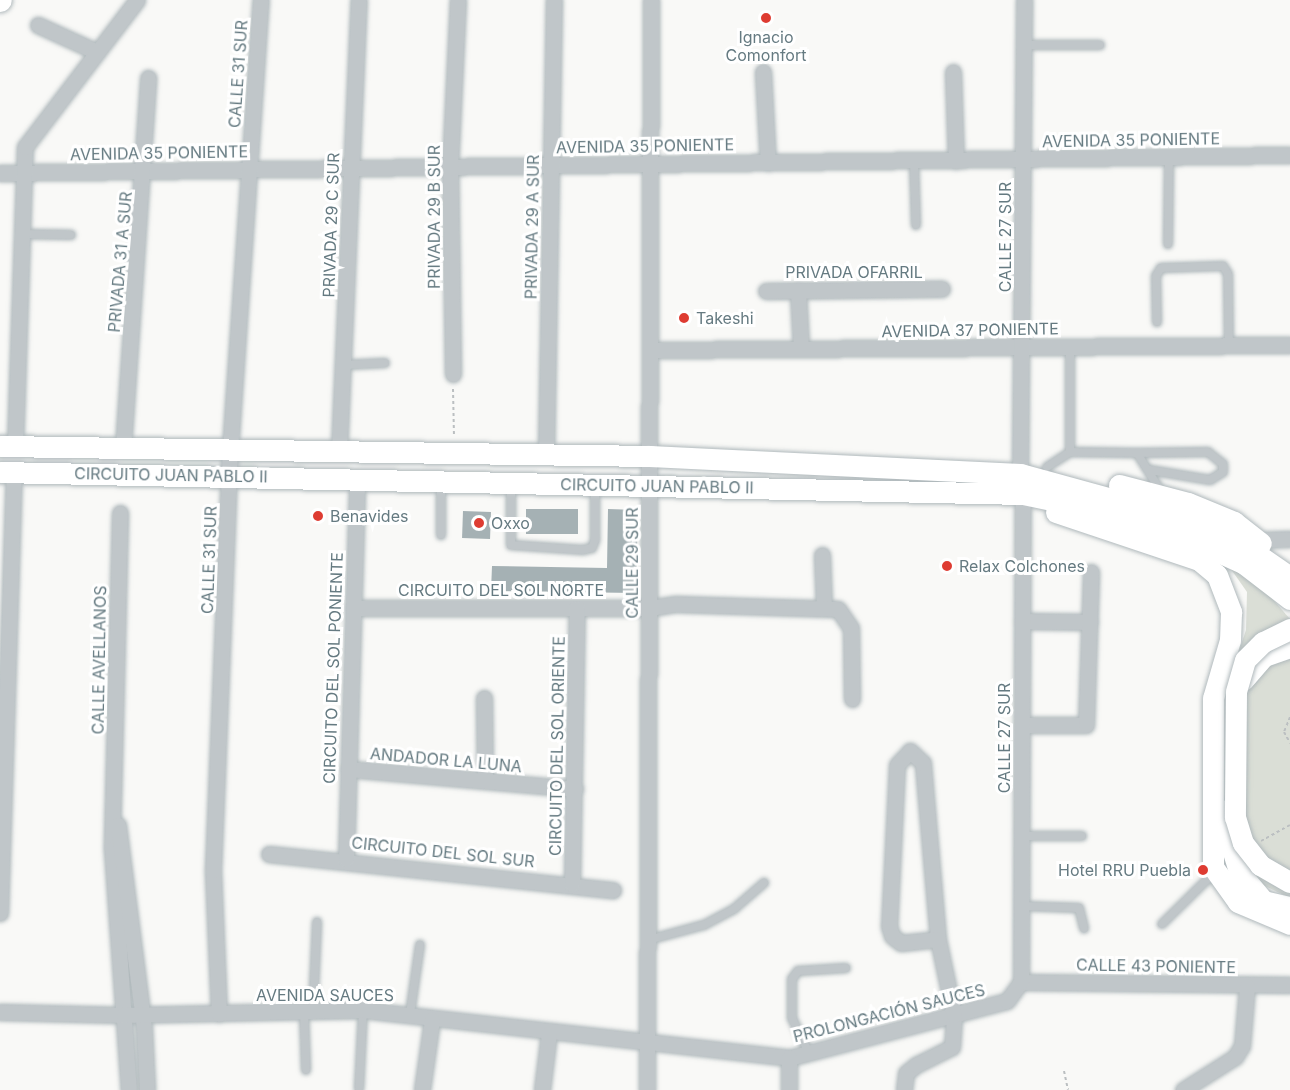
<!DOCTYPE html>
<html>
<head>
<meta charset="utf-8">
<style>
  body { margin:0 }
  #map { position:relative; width:1290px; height:1090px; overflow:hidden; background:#f9f9f7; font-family:Inter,sans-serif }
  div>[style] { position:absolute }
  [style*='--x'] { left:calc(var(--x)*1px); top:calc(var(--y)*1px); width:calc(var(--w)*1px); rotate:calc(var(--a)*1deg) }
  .green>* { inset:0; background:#daded6 }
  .building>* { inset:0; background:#a5b1b4; transform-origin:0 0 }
  .path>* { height:2px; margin-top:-1px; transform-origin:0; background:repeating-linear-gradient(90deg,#bbbfc1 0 3px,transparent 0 6px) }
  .roads { filter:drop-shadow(0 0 2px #b0b9bc) drop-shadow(0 0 2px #b0b9bc) }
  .service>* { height:8px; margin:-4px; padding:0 4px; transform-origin:4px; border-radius:4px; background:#c0c6c9 }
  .minor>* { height:15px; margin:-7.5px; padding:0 7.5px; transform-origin:7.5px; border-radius:7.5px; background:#c0c6c9 }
  .secondary>* { height:21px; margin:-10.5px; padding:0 10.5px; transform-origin:10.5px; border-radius:10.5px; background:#fff }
  .bridges { filter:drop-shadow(0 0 2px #b0b9bc) drop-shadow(0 0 2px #b0b9bc) }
  .secondary-bridge>* { height:21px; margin:-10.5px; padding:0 10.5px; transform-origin:10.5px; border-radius:10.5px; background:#fff }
  .dots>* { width:16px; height:16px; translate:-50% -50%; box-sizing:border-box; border:3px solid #fff; border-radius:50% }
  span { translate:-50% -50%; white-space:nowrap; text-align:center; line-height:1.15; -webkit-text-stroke:6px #fff; paint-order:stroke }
  .poi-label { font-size:16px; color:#657a81 }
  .left { translate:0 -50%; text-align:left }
  .right { translate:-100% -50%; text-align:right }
  .street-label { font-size:16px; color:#657a81 }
</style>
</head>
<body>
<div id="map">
  <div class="green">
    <i style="clip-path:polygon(1226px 562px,1249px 572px,1290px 619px,1290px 898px,1263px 885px,1227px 840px,1231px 675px,1246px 630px,1247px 592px)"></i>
  </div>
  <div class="building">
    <i style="left:526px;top:509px;width:52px;height:25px"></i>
    <i style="clip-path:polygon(608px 509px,638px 510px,636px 593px,491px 591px,492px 566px,607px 568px)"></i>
    <i style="left:463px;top:511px;width:28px;height:27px;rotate:2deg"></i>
  </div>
  <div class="path">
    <i style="--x:453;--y:389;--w:48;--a:88.8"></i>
    <i style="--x:1290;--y:717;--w:16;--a:112"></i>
    <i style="--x:1284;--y:732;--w:13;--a:61"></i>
    <i style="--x:1261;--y:841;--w:33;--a:-29"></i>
    <i style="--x:1064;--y:1071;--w:19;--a:78"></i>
  </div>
  <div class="roads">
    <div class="service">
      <i style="--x:1024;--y:45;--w:76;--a:0"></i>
      <i style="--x:914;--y:161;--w:64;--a:88.2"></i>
      <i style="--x:24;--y:234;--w:47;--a:1.2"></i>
      <i style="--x:1168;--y:244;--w:86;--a:-89.3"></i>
      <i style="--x:1157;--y:322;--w:46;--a:-91.2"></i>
      <i style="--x:1156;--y:276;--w:9;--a:-58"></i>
      <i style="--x:1161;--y:268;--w:62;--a:-1.8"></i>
      <i style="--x:1223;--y:266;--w:9;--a:58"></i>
      <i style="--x:1228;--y:274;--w:71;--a:89.2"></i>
      <i style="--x:1070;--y:347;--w:105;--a:90"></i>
      <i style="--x:343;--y:365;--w:42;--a:-2.7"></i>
      <i style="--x:1137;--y:453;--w:71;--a:-0.8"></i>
      <i style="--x:1208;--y:452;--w:19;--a:39"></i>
      <i style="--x:1223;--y:464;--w:8;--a:90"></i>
      <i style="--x:1223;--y:472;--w:15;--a:148"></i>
      <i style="--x:1210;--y:480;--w:61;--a:-170.5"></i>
      <i style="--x:1047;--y:467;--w:27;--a:-33"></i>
      <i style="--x:1070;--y:452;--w:67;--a:0.9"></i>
      <i style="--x:1137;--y:453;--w:47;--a:58"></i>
      <i style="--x:441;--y:483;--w:52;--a:90"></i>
      <i style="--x:511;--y:484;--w:61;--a:90"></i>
      <i style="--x:511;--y:545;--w:72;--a:4"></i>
      <i style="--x:583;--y:550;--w:9;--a:-13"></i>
      <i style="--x:592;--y:548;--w:9;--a:-69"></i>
      <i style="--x:595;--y:540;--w:55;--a:-90"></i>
      <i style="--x:1022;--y:836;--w:60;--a:0"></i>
      <i style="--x:1021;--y:906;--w:58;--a:2"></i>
      <i style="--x:1079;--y:908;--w:21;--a:76"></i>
      <i style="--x:1162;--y:924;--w:74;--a:-44.5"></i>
      <i style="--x:648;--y:940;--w:58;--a:-15"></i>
      <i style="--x:704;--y:925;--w:34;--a:-28"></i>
      <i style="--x:734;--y:909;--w:40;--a:-41"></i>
      <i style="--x:313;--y:1011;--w:89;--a:-87.4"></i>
      <i style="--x:304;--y:1012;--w:58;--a:88"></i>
      <i style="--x:410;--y:1014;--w:70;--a:-81.8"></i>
      <i style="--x:809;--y:1053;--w:39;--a:-116"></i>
      <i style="--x:792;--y:1018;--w:39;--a:-90"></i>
      <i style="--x:792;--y:979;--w:10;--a:-53"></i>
      <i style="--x:798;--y:971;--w:48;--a:-3.6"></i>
      <i style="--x:359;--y:1089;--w:79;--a:-87.1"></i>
    </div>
    <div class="minor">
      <i style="--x:38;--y:25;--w:65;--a:24.6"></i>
      <i style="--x:763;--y:72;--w:91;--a:86.9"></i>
      <i style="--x:953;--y:72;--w:89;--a:88.1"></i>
      <i style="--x:0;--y:173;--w:1290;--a:-0.8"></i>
      <i style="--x:798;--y:290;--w:59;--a:87.1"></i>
      <i style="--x:766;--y:291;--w:176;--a:-0.7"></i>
      <i style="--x:651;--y:350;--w:639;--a:-0.45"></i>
      <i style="--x:453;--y:374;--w:206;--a:-90.8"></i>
      <i style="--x:450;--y:168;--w:168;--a:-87.3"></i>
      <i style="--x:15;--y:446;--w:299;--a:-88.1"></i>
      <i style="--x:25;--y:147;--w:185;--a:-52.7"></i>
      <i style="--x:123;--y:448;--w:371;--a:-86.1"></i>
      <i style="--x:339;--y:451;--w:451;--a:-87.5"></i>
      <i style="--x:546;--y:455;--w:455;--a:-89"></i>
      <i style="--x:1020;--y:474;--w:474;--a:-89.5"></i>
      <i style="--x:120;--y:513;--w:336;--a:91.4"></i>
      <i style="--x:112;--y:849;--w:242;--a:86"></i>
      <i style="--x:1258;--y:540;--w:32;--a:-2"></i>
      <i style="--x:822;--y:555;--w:52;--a:87.8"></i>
      <i style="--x:353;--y:608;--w:297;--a:0"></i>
      <i style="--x:650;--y:608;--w:26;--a:-9"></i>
      <i style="--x:676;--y:604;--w:162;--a:1.8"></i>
      <i style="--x:838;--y:609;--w:23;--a:56"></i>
      <i style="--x:851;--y:628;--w:71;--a:89.2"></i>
      <i style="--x:1022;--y:621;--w:68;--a:0.8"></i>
      <i style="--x:484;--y:698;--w:83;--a:89.3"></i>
      <i style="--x:1023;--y:725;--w:63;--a:0"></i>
      <i style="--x:1086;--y:725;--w:153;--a:-88.1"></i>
      <i style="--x:348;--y:769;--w:228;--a:5"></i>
      <i style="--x:118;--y:825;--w:205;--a:82.7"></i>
      <i style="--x:144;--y:1028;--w:62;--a:87.2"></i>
      <i style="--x:269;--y:854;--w:346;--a:6"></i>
      <i style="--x:346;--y:859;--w:380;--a:-88.3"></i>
      <i style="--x:572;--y:884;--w:276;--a:-89"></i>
      <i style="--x:0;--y:913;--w:441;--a:-88.2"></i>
      <i style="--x:1021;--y:982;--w:269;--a:0.6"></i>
      <i style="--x:0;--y:1012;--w:124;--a:1.4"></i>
      <i style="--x:124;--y:1015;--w:239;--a:-1.2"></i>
      <i style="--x:363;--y:1010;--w:429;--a:6.4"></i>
      <i style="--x:789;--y:1058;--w:225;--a:-14.7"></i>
      <i style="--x:1007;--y:1001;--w:24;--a:-54"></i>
      <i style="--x:1021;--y:982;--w:488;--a:-89.8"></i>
      <i style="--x:219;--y:1014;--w:144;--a:-92.4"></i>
      <i style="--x:213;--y:870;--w:420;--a:-87.7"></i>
      <i style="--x:230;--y:450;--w:451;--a:-86.1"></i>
      <i style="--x:422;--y:1090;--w:71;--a:-81.9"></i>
      <i style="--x:542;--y:1090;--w:57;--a:-83"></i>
      <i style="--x:647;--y:1090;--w:1090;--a:-89.79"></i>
      <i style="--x:789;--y:1090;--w:32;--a:-90"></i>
      <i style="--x:904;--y:1090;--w:17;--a:-83"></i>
      <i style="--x:906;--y:1073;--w:13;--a:-39"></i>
      <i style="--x:916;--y:1065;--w:40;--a:-26.6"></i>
      <i style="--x:952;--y:1047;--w:32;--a:-86"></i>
      <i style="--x:954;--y:1015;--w:78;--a:-101.9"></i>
      <i style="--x:938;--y:939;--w:177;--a:-94.9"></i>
      <i style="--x:923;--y:763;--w:18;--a:-137"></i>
      <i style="--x:910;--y:751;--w:19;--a:133"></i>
      <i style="--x:897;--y:765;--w:161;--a:92.8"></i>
      <i style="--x:889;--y:926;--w:10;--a:73"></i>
      <i style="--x:892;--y:936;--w:11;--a:38"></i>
      <i style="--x:901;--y:943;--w:37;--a:-6"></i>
      <i style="--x:1183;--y:1090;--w:62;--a:-32.4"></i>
      <i style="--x:1235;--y:1057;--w:13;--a:-58"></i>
      <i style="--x:1242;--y:1046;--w:60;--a:-85.2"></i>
    </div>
    <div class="secondary">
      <i style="--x:0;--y:1;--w:1;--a:-45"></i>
      <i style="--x:0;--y:446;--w:650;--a:0.88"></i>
      <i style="--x:650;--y:456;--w:370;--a:2.8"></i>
      <i style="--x:1020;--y:474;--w:174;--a:15.3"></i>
      <i style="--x:1188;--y:520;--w:59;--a:24"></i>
      <i style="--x:1242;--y:544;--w:58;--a:34.5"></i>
      <i style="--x:0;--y:472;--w:1023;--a:1.23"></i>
      <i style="--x:1023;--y:494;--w:82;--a:12"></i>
      <i style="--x:1103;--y:511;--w:84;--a:17.4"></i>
      <i style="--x:1183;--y:536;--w:66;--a:24.2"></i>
      <i style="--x:1243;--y:563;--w:59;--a:37.5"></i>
      <i style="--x:1119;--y:485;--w:71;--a:14.6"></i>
      <i style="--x:1188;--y:503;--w:50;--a:22.4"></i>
      <i style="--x:1234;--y:522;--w:34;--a:38"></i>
      <i style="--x:1056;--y:512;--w:151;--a:18.6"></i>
      <i style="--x:1199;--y:560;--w:23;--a:40"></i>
      <i style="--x:1217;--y:575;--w:40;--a:69"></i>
      <i style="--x:1231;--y:612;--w:28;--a:92"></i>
      <i style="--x:1230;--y:640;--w:60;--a:106.3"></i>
      <i style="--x:1213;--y:698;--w:169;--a:90"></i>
      <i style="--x:1213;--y:867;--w:43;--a:54.5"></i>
      <i style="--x:1238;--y:902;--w:56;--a:22.9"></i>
      <i style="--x:1243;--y:680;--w:32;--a:-49"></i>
      <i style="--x:1264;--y:656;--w:28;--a:-19"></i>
      <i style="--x:1231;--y:808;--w:34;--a:92"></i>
      <i style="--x:1230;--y:842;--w:31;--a:73"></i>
      <i style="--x:1239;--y:872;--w:38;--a:50"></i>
      <i style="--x:1263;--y:901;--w:28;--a:13"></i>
    </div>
  </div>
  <div class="bridges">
    <div class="secondary-bridge">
      <i style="--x:1290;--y:629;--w:30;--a:154"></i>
      <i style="--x:1263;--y:642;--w:25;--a:135"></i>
      <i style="--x:1245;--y:660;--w:33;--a:106"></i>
      <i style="--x:1236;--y:692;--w:125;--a:90.5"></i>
      <i style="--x:1235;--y:817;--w:27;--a:73"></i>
      <i style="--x:1243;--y:843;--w:28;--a:52"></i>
      <i style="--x:1260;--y:865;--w:34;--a:30"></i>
    </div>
  </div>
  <div class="dots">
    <i style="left:766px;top:18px;background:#de3c32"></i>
    <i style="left:684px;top:318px;background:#de3c32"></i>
    <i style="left:318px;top:516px;background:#de3c32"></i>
    <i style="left:479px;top:523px;background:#de3c32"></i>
    <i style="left:947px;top:566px;background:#de3c32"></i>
    <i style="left:1203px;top:870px;background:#de3c32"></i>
  </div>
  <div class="poi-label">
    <span style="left:766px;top:46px">Ignacio<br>Comonfort</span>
    <span class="left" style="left:696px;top:318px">Takeshi</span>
    <span class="left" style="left:330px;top:516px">Benavides</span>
    <span class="left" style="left:491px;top:523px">Oxxo</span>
    <span class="left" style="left:959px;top:566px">Relax Colchones</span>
    <span class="right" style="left:1191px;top:870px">Hotel RRU Puebla</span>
  </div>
  <div class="street-label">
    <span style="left:238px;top:74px;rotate:-86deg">CALLE 31 SUR</span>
    <span style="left:1131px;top:140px;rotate:-1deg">AVENIDA 35 PONIENTE</span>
    <span style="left:645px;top:146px;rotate:-1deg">AVENIDA 35 PONIENTE</span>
    <span style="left:159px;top:153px;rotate:-1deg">AVENIDA 35 PONIENTE</span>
    <span style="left:434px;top:217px;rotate:-90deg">PRIVADA 29 B SUR</span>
    <span style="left:331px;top:225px;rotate:-88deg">PRIVADA 29 C SUR</span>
    <span style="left:532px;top:227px;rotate:-89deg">PRIVADA 29 A SUR</span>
    <span style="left:1005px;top:237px;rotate:-90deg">CALLE 27 SUR</span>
    <span style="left:120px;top:262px;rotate:-85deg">PRIVADA 31 A SUR</span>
    <span style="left:854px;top:272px">PRIVADA OFARRIL</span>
    <span style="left:970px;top:330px;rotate:-1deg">AVENIDA 37 PONIENTE</span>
    <span style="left:171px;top:475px;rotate:1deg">CIRCUITO JUAN PABLO II</span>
    <span style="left:657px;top:486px;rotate:1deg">CIRCUITO JUAN PABLO II</span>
    <span style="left:209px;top:560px;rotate:-88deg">CALLE 31 SUR</span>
    <span style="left:632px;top:563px;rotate:-90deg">CALLE 29 SUR</span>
    <span style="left:501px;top:590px">CIRCUITO DEL SOL NORTE</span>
    <span style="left:99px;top:660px;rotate:-89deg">CALLE AVELLANOS</span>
    <span style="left:333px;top:668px;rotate:-88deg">CIRCUITO DEL SOL PONIENTE</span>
    <span style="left:1004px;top:738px;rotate:-90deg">CALLE 27 SUR</span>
    <span style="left:557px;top:746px;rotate:-89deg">CIRCUITO DEL SOL ORIENTE</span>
    <span style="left:446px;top:760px;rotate:5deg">ANDADOR LA LUNA</span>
    <span style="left:443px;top:852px;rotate:6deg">CIRCUITO DEL SOL SUR</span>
    <span style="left:1156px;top:966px;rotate:1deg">CALLE 43 PONIENTE</span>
    <span style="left:325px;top:995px">AVENIDA SAUCES</span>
    <span style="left:889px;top:1013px;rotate:-14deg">PROLONGACIÓN SAUCES</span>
  </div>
</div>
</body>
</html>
